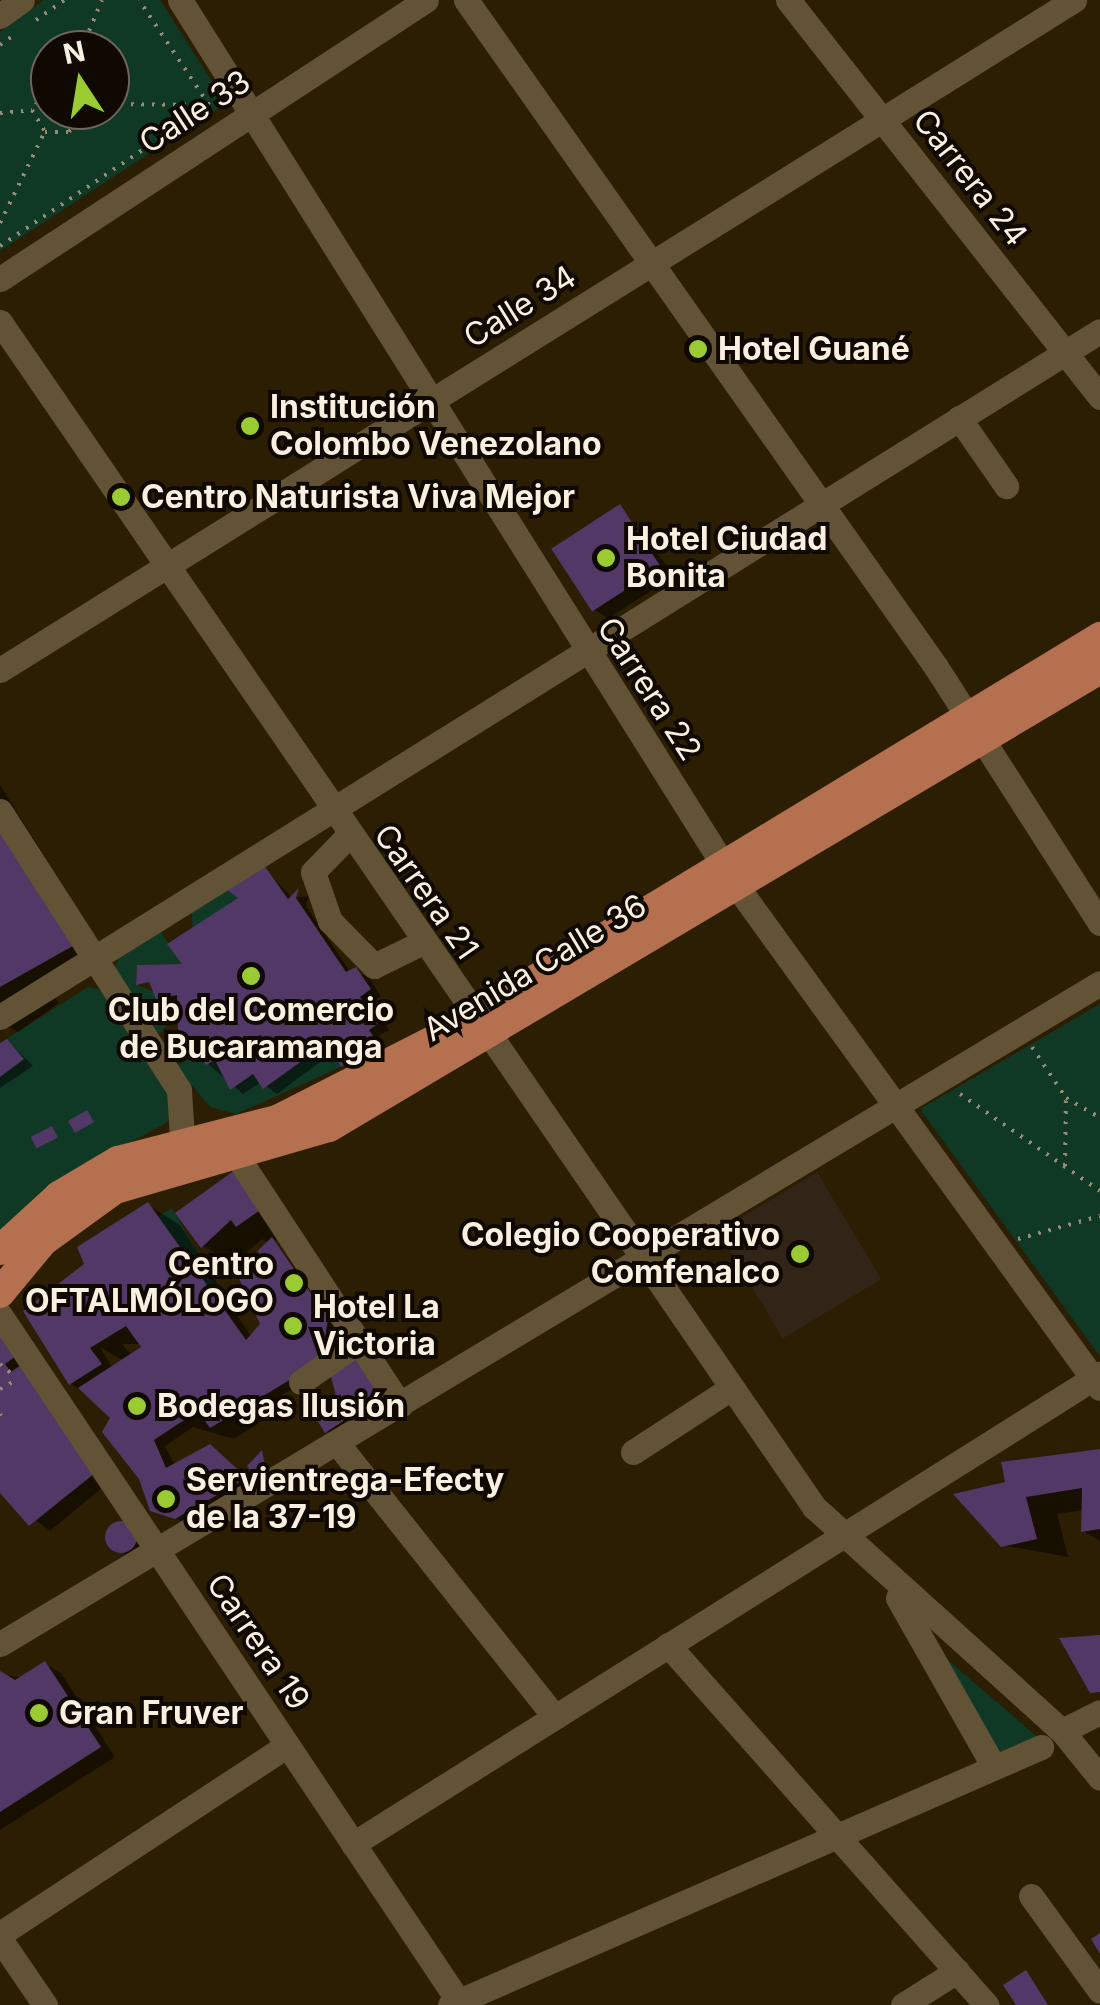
<!DOCTYPE html>
<html>
<head>
<meta charset="utf-8">
<style>
  body { margin:0 }
  #map { position:relative; width:1100px; height:2005px; overflow:hidden; background:#2b1e02; font-family:Inter,sans-serif }
  div>[style] { position:absolute }
  [style*='--x'] { left:calc(var(--x)*1px); top:calc(var(--y)*1px); width:calc(var(--w)*1px); rotate:calc(var(--a)*1deg) }
  .education>* { inset:0; background:#312517; transform-origin:0 0 }
  .green>* { inset:0; background:#103925 }
  .shadow>* { inset:0; background:#0007 }
  .building>* { inset:0; background:#513867; transform-origin:0 0 }
  .round { border-radius:50% }
  .path>* { height:4px; margin-top:-2px; transform-origin:0; background:repeating-linear-gradient(90deg,#978c77 0 2.5px,transparent 0 10.5px) }
  .minor>* { height:25px; margin:-12.5px; padding:0 12.5px; transform-origin:12.5px; border-radius:12.5px; background:#625336 }
  .major>* { height:30px; margin:-15px; padding:0 15px; transform-origin:15px; border-radius:15px; background:#b4704f }
  .dots>* { width:28px; height:28px; translate:-50% -50%; box-sizing:border-box; border:5px solid #0f0902; border-radius:50% }
  span { translate:-50% -50%; white-space:nowrap; text-align:center; line-height:1.15; -webkit-text-stroke:8px #0f0902; paint-order:stroke }
  .street-label { font-size:32px; color:#f9f0e0 }
  .poi-label { font-size:32px; color:#f9f0e0; font-weight:700 }
  .left { translate:0 -50%; text-align:left }
  .right { translate:-100% -50%; text-align:right }
  .north { position:absolute; left:30px; top:30px; width:100px; height:100px; box-sizing:border-box; background:#0f0902; border:2px solid #6d655b; border-radius:50%; rotate:348deg; font-size:28px; font-weight:700; line-height:40px; text-align:center; color:#f9f0e0 }
  .north::after { content:''; display:block; margin:auto; width:35px; height:45px; background:#9bcb33; clip-path:polygon(50% 0,100% 100%,50% 72%,0 100%) }
</style>
</head>
<body>
<div id="map">
  <div class="education">
    <i style="left:817px;top:1172px;width:125px;height:115px;rotate:59deg"></i>
  </div>
  <div class="green">
    <i style="clip-path:polygon(evenodd,44px 0,160px 0,226px 103px,0 251px,0 32px,44px 0,50px 50px,110px 50px,110px 110px,50px 110px,50px 50px)"></i>
    <i style="clip-path:polygon(226px 889px,238px 898px,193px 930px,191px 907px)"></i>
    <i style="clip-path:polygon(161px 932px,182px 964px,137px 965px,136px 984px,182px 1005px,159px 1035px,111px 974px,124px 948px)"></i>
    <i style="clip-path:polygon(88px 987px,103px 990px,171px 1093px,168px 1122px,51px 1185px,0 1234px,0 1043px)"></i>
    <i style="clip-path:polygon(1100px 1004px,1100px 1354px,1099px 1355px,920px 1109px)"></i>
    <i style="clip-path:polygon(327px 1043px,341px 1067px,236px 1114px,210px 1107px,176px 1066px,199px 1054px,206px 1065px,215px 1060px,230px 1089px,253px 1074px,264px 1089px)"></i>
    <i style="clip-path:polygon(172px 1208px,215px 1284px,207px 1291px,157px 1217px)"></i>
    <i style="clip-path:polygon(935px 1649px,1040px 1739px,999px 1755px)"></i>
  </div>
  <div class="shadow">
    <i style="clip-path:polygon(620px 507px,675px 576px,608px 618px,593px 609px)"></i>
    <i style="clip-path:polygon(0 785px,110px 961px,51px 991px,59px 1003px,18px 1032px,0 1022px)"></i>
    <i style="clip-path:polygon(264px 868px,292px 898px,309px 896px,306px 906px,351px 973px,368px 976px,381px 996px,370px 1004px,389px 1030px,378px 1036px,388px 1051px,354px 1072px,335px 1051px,277px 1094px,261px 1082px,243px 1094px,207px 1063px,179px 1002px,158px 997px)"></i>
    <i style="clip-path:polygon(8px 1041px,33px 1066px,0 1088px,0 1046px)"></i>
    <i style="clip-path:polygon(evenodd,235px 1173px,296px 1225px,274px 1241px,396px 1400px,339px 1438px,327px 1431px,339px 1397px,331px 1367px,278px 1397px,284px 1407px,234px 1439px,193px 1427px,165px 1446px,175px 1466px,210px 1447px,249px 1480px,184px 1522px,152px 1509px,113px 1417px,71px 1383px,84px 1267px,148px 1205px,180px 1225px,250px 1335px,263px 1324px,252px 1307px,269px 1243px,262px 1239px,234px 1264px,203px 1246px,235px 1173px,122px 1344px,139px 1344px,142px 1349px,131px 1355px,122px 1344px,235px 1173px,100px 1347px,124px 1361px,112px 1368px,100px 1347px)"></i>
    <i style="clip-path:polygon(0 1333px,114px 1478px,50px 1531px,0 1493px)"></i>
    <i style="clip-path:polygon(1100px 1452px,1100px 1541px,1083px 1531px,1084px 1510px,1057px 1514px,1068px 1557px,1002px 1545px,1005px 1485px)"></i>
    <i style="clip-path:polygon(125px 1520px,143px 1545px,125px 1555px,105px 1532px)"></i>
    <i style="clip-path:polygon(45px 1664px,61px 1673px,115px 1757px,0 1830px,0 1674px,22px 1678px)"></i>
  </div>
  <div class="building">
    <i style="left:620px;top:504px;width:75px;height:82px;rotate:57deg"></i>
    <i style="clip-path:polygon(0 830px,80px 942px,0 987px)"></i>
    <i style="clip-path:polygon(264px 865px,288px 899px,299px 888px,296px 898px,346px 972px,356px 967px,371px 989px,360px 997px,379px 1023px,369px 1030px,379px 1044px,341px 1067px,327px 1043px,263px 1089px,253px 1074px,230px 1090px,215px 1060px,206px 1065px,178px 1029px,177px 995px,156px 999px,149px 982px,136px 985px,137px 965px,182px 964px,167px 944px,238px 898px,226px 889px)"></i>
    <i style="clip-path:polygon(7px 1039px,24px 1059px,0 1077px,0 1043px)"></i>
    <i style="left:87px;top:1110px;width:14px;height:22px;rotate:60deg"></i>
    <i style="left:52px;top:1126px;width:13px;height:24px;rotate:63deg"></i>
    <i style="clip-path:polygon(235px 1170px,266px 1206px,236px 1227px,231px 1220px,201px 1248px,175px 1213px)"></i>
    <i style="clip-path:polygon(148px 1202px,246px 1340px,260px 1324px,236px 1272px,272px 1237px,328px 1318px,326px 1332px,337px 1331px,386px 1393px,325px 1433px,312px 1412px,336px 1396px,326px 1358px,210px 1428px,200px 1414px,181px 1422px,154px 1440px,166px 1468px,210px 1444px,247px 1478px,175px 1519px,150px 1511px,139px 1479px,102px 1432px,110px 1418px,78px 1388px,141px 1347px,126px 1326px,90px 1348px,102px 1364px,69px 1385px,23px 1311px,84px 1264px,77px 1247px)"></i>
    <i style="clip-path:polygon(0 1330px,20px 1353px,5px 1364px,11px 1372px,21px 1365px,100px 1469px,29px 1526px,0 1493px)"></i>
    <i style="clip-path:polygon(1100px 1449px,1100px 1529px,1081px 1532px,1082px 1488px,1026px 1497px,1037px 1539px,1001px 1547px,953px 1494px,1005px 1482px,1001px 1462px)"></i>
    <i style="clip-path:polygon(262px 1450px,265px 1466px,253px 1474px,247px 1466px)"></i>
    <i class="round" style="left:105px;top:1521px;width:32px;height:32px"></i>
    <i style="clip-path:polygon(1100px 1635px,1100px 1692px,1090px 1693px,1059px 1638px)"></i>
    <i style="clip-path:polygon(45px 1661px,101px 1747px,0 1812px,0 1671px,15px 1680px)"></i>
    <i style="clip-path:polygon(1100px 1933px,1100px 1954px,1091px 1939px)"></i>
    <i style="clip-path:polygon(1026px 1970px,1048px 2005px,1016px 2005px,1003px 1985px)"></i>
  </div>
  <div class="path">
    <i style="--x:36;--y:20;--w:35;--a:-35"></i>
    <i style="--x:0;--y:45;--w:14;--a:-36"></i>
    <i style="--x:81;--y:50;--w:54;--a:-67.2"></i>
    <i style="--x:50;--y:86;--w:30;--a:127"></i>
    <i style="--x:32;--y:110;--w:26;--a:59"></i>
    <i style="--x:45;--y:132;--w:24;--a:0"></i>
    <i style="--x:69;--y:132;--w:26;--a:-59"></i>
    <i style="--x:110;--y:104;--w:95;--a:0.6"></i>
    <i style="--x:0;--y:113;--w:32;--a:-5"></i>
    <i style="--x:0;--y:223;--w:100;--a:-63.9"></i>
    <i style="--x:0;--y:246;--w:252;--a:-34"></i>
    <i style="--x:209;--y:105;--w:126;--a:-123.7"></i>
    <i style="--x:1032;--y:1047;--w:61;--a:56.3"></i>
    <i style="--x:1066;--y:1098;--w:39;--a:30"></i>
    <i style="--x:960;--y:1094;--w:170;--a:34.7"></i>
    <i style="--x:1065;--y:1166;--w:68;--a:-89.2"></i>
    <i style="--x:1018;--y:1239;--w:85;--a:-15.7"></i>
    <i style="--x:0;--y:1364;--w:16;--a:40"></i>
    <i style="--x:0;--y:1389;--w:18;--a:-29"></i>
    <i style="--x:0;--y:1414;--w:2;--a:63"></i>
  </div>
  <div class="minor">
    <i style="--x:180;--y:0;--w:1049;--a:57.86"></i>
    <i style="--x:738;--y:888;--w:617;--a:54.1"></i>
    <i style="--x:466;--y:0;--w:816;--a:54.83"></i>
    <i style="--x:936;--y:667;--w:304;--a:57.4"></i>
    <i style="--x:788;--y:0;--w:505;--a:51.84"></i>
    <i style="--x:0;--y:16;--w:27;--a:-36"></i>
    <i style="--x:0;--y:279;--w:509;--a:-33.22"></i>
    <i style="--x:0;--y:322;--w:1438;--a:55.51"></i>
    <i style="--x:814;--y:1507;--w:334;--a:42.1"></i>
    <i style="--x:1062;--y:1731;--w:60;--a:51"></i>
    <i style="--x:959;--y:418;--w:83;--a:55.3"></i>
    <i style="--x:0;--y:670;--w:1266;--a:-31.96"></i>
    <i style="--x:0;--y:811;--w:331;--a:57.3"></i>
    <i style="--x:179;--y:1090;--w:48;--a:86.4"></i>
    <i style="--x:348;--y:836;--w:50;--a:134.2"></i>
    <i style="--x:313;--y:872;--w:52;--a:70.9"></i>
    <i style="--x:330;--y:921;--w:63;--a:45.6"></i>
    <i style="--x:374;--y:966;--w:52;--a:-26.1"></i>
    <i style="--x:0;--y:1017;--w:1296;--a:-31.95"></i>
    <i style="--x:237;--y:1156;--w:298;--a:56.8"></i>
    <i style="--x:0;--y:1315;--w:830;--a:56.25"></i>
    <i style="--x:301;--y:1382;--w:70;--a:-35.1"></i>
    <i style="--x:337;--y:1443;--w:350;--a:51.5"></i>
    <i style="--x:633;--y:1452;--w:117;--a:-33.1"></i>
    <i style="--x:898;--y:1598;--w:194;--a:60.4"></i>
    <i style="--x:0;--y:1644;--w:1283;--a:-31"></i>
    <i style="--x:668;--y:1645;--w:481;--a:48.5"></i>
    <i style="--x:1062;--y:1731;--w:42;--a:-26.6"></i>
    <i style="--x:353;--y:1844;--w:883;--a:-32.18"></i>
    <i style="--x:1031;--y:1896;--w:117;--a:54"></i>
    <i style="--x:0;--y:1934;--w:344;--a:-33.3"></i>
    <i style="--x:0;--y:1939;--w:80;--a:55.7"></i>
    <i style="--x:450;--y:2005;--w:645;--a:-23.58"></i>
    <i style="--x:903;--y:2005;--w:64;--a:-32.2"></i>
  </div>
  <div class="major">
    <i style="--x:0;--y:1250;--w:80;--a:-42.5"></i>
    <i style="--x:59;--y:1196;--w:69;--a:-30.7"></i>
    <i style="--x:118;--y:1161;--w:164;--a:-14.5"></i>
    <i style="--x:277;--y:1120;--w:185;--a:-27"></i>
    <i style="--x:442;--y:1036;--w:770;--a:-31.23"></i>
    <i style="--x:0;--y:1293;--w:67;--a:-50.4"></i>
    <i style="--x:43;--y:1241;--w:89;--a:-35.8"></i>
    <i style="--x:115;--y:1189;--w:223;--a:-16.2"></i>
    <i style="--x:329;--y:1127;--w:897;--a:-30.71"></i>
  </div>
  <div class="dots">
    <i style="left:698px;top:349px;background:#9bcb33"></i>
    <i style="left:250px;top:426px;background:#9bcb33"></i>
    <i style="left:121px;top:497px;background:#9bcb33"></i>
    <i style="left:606px;top:558px;background:#9bcb33"></i>
    <i style="left:251px;top:976px;background:#9bcb33"></i>
    <i style="left:800px;top:1254px;background:#9bcb33"></i>
    <i style="left:294px;top:1283px;background:#9bcb33"></i>
    <i style="left:293px;top:1326px;background:#9bcb33"></i>
    <i style="left:137px;top:1406px;background:#9bcb33"></i>
    <i style="left:166px;top:1499px;background:#9bcb33"></i>
    <i style="left:39px;top:1713px;background:#9bcb33"></i>
  </div>
  <div class="street-label">
    <span style="left:195px;top:112px;rotate:-33deg">Calle 33</span>
    <span style="left:970px;top:178px;rotate:52deg">Carrera 24</span>
    <span style="left:520px;top:307px;rotate:-32deg">Calle 34</span>
    <span style="left:649px;top:689px;rotate:57deg">Carrera 22</span>
    <span style="left:426px;top:892px;rotate:55deg">Carrera 21</span>
    <span style="left:535px;top:968px;rotate:-31deg">Avenida Calle 36</span>
    <span style="left:258px;top:1642px;rotate:56deg">Carrera 19</span>
  </div>
  <div class="poi-label">
    <span class="left" style="left:718px;top:349px">Hotel Guané</span>
    <span class="left" style="left:270px;top:426px">Institución<br>Colombo Venezolano</span>
    <span class="left" style="left:141px;top:497px">Centro Naturista Viva Mejor</span>
    <span class="left" style="left:626px;top:558px">Hotel Ciudad<br>Bonita</span>
    <span style="left:251px;top:1029px">Club del Comercio<br>de Bucaramanga</span>
    <span class="right" style="left:780px;top:1254px">Colegio Cooperativo<br>Comfenalco</span>
    <span class="right" style="left:274px;top:1283px">Centro<br>OFTALMÓLOGO</span>
    <span class="left" style="left:313px;top:1326px">Hotel La<br>Victoria</span>
    <span class="left" style="left:157px;top:1406px">Bodegas Ilusión</span>
    <span class="left" style="left:186px;top:1499px">Servientrega-Efecty<br>de la 37-19</span>
    <span class="left" style="left:59px;top:1713px">Gran Fruver</span>
  </div>
  <div class="north">N</div>
</div>
</body>
</html>
